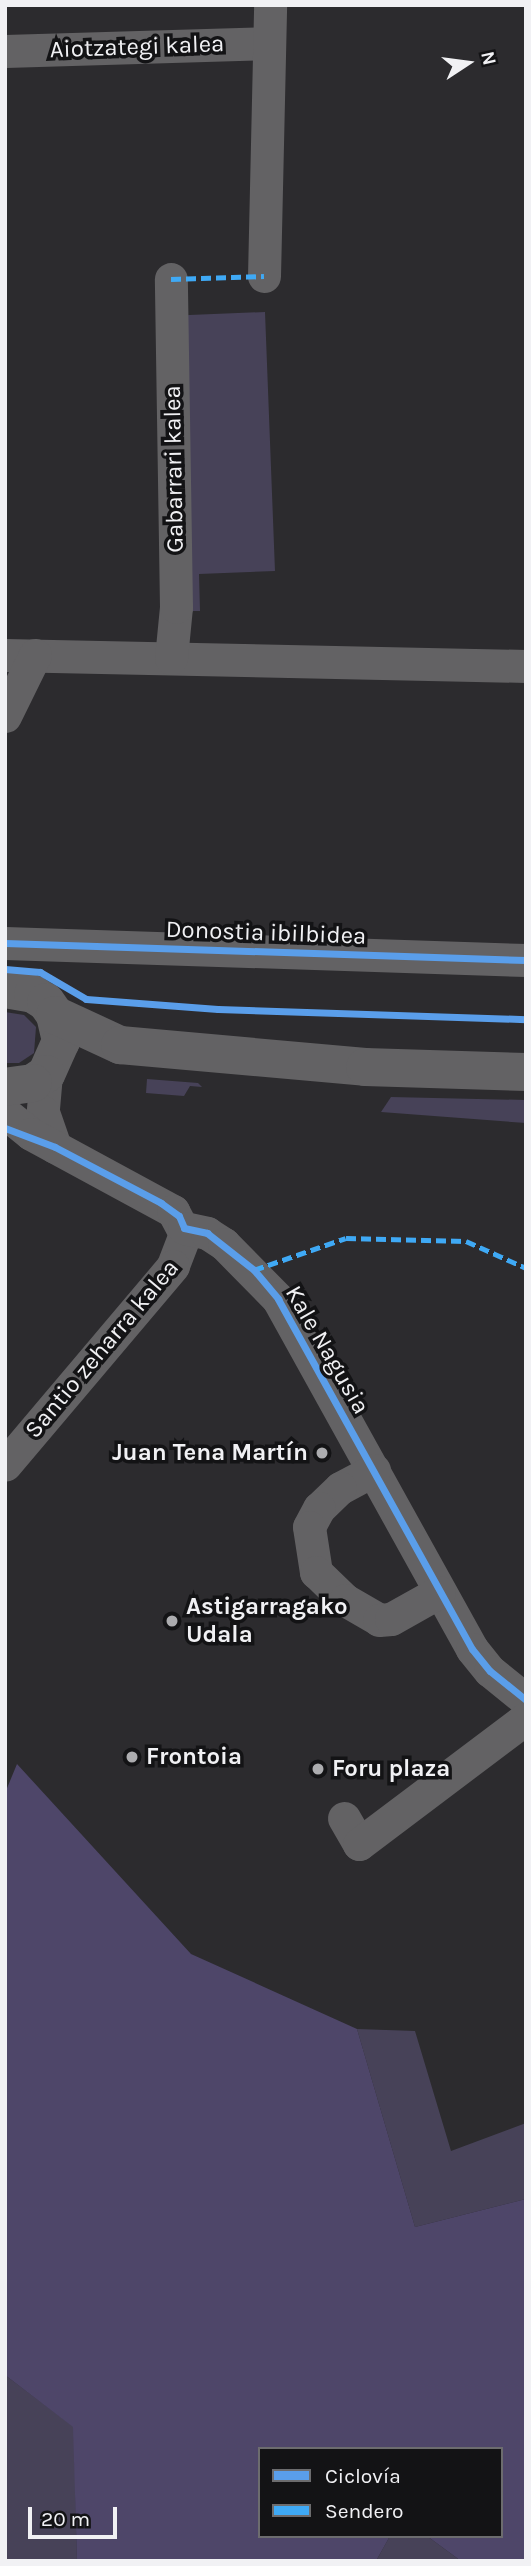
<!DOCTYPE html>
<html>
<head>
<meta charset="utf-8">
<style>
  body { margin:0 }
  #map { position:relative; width:531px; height:2566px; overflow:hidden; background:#2c2b2e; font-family:Karla,sans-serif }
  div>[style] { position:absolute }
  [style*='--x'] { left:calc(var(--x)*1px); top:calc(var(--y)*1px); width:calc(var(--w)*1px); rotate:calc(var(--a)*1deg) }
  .green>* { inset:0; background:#474258 }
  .forest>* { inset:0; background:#4e4669 }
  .street>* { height:33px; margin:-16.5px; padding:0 16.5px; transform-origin:16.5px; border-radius:16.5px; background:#636264 }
  .secondary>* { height:38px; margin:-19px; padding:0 19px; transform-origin:19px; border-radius:19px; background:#636264 }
  .quiet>* { height:5px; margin-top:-2.5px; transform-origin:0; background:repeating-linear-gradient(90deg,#3fa9f5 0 10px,transparent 0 15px) }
  .cycleway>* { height:7px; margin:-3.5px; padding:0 3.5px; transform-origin:3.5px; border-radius:3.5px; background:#5a9eea }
  .dots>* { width:19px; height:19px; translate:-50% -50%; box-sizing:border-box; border:4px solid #131315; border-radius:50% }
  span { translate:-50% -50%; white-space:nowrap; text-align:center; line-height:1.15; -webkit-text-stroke:7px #131315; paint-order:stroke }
  .street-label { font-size:24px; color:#f1f1f4 }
  .poi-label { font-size:24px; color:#f1f1f4; font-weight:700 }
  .right { translate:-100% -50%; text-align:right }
  .left { translate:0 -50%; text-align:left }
  .frame { position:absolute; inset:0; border:7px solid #f1f1f4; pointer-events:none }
  .legend { position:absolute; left:258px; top:2447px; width:245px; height:91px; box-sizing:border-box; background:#131315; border:2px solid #6c6c6e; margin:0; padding:9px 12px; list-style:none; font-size:21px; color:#f1f1f4 }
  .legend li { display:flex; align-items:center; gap:14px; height:35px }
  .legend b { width:35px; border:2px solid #6c6c6e }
  .north { position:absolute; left:433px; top:28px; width:70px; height:70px; -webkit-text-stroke:5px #131315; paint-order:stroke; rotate:77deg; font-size:19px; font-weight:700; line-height:28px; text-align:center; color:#f1f1f4 }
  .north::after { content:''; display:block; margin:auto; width:24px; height:32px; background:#f1f1f4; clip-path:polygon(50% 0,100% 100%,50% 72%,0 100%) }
  .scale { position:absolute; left:28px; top:2507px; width:89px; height:32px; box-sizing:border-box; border:4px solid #f1f1f4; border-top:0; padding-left:9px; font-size:21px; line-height:24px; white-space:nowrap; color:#f1f1f4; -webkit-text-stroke:5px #131315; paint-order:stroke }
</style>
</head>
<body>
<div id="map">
  <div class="green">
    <i style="clip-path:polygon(265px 312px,275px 571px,199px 574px,200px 611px,177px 611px,165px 316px)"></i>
    <i style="clip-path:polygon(5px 1012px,24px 1015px,36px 1027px,34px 1053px,19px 1063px,5px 1063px)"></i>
    <i style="clip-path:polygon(147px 1079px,198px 1083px,202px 1087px,190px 1086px,184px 1096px,146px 1093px)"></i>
    <i style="clip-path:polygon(391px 1097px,526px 1100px,526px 1123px,381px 1112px)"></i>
    <i style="clip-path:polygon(357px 2029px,415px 2031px,451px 2151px,526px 2123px,526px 2199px,415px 2227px)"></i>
    <i style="clip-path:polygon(5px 2375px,74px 2427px,77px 2561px,5px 2561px)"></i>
    <i style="clip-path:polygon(390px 2536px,427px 2536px,461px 2561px,376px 2561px)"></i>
  </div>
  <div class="forest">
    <i style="clip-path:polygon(17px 1764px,191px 1954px,357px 2029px,415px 2227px,526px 2199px,526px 2561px,461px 2561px,427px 2536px,501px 2536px,501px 2449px,260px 2449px,260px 2536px,390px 2536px,376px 2561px,77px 2561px,73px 2427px,5px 2375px,5px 1793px)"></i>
  </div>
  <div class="street">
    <i style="--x:5;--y:51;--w:264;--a:-1.7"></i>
    <i style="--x:264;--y:276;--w:271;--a:-88.7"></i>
    <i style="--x:5;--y:655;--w:521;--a:1.21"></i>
    <i style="--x:171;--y:658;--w:51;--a:-84.4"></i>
    <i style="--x:176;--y:607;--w:328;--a:-90.9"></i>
    <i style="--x:5;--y:716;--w:68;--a:-63.8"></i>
    <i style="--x:5;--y:943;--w:521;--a:1.87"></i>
    <i style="--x:46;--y:1074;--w:38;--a:95"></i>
    <i style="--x:43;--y:1112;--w:37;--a:71"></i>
    <i style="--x:5;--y:1113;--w:33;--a:39"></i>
    <i style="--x:31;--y:1134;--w:162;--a:28.5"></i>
    <i style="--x:173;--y:1211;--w:26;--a:62"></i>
    <i style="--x:185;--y:1234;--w:34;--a:111"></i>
    <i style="--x:173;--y:1266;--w:260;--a:130.2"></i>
    <i style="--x:184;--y:1228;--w:24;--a:12"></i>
    <i style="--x:207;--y:1233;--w:20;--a:33"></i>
    <i style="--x:224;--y:1244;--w:77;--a:45.5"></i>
    <i style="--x:278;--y:1299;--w:400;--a:61"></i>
    <i style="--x:472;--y:1649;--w:28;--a:51"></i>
    <i style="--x:490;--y:1671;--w:46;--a:38.9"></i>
    <i style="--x:374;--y:1470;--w:38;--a:152"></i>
    <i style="--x:340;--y:1488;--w:29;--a:136"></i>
    <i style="--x:319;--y:1508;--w:21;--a:118"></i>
    <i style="--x:309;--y:1527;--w:46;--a:81.2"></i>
    <i style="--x:316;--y:1572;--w:40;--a:44"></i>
    <i style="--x:345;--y:1600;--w:39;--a:30"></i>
    <i style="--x:379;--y:1620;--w:12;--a:-5"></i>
    <i style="--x:391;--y:1619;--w:55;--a:-29.4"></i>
    <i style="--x:344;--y:1818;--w:30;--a:60"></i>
    <i style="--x:359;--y:1844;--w:209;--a:-37"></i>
  </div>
  <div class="secondary">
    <i style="--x:5;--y:989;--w:28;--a:10"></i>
    <i style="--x:33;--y:994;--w:15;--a:32"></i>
    <i style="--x:46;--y:1002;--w:16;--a:55"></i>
    <i style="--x:55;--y:1015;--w:27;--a:77"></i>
    <i style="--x:61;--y:1041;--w:36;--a:114"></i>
    <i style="--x:46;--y:1074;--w:16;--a:145"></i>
    <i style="--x:33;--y:1083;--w:28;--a:172"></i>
    <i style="--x:55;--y:1015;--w:72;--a:24.8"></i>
    <i style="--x:120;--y:1045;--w:246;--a:5.1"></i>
    <i style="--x:365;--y:1067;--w:161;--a:1.8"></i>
  </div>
  <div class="quiet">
    <i style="--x:171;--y:279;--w:93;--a:-1.8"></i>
    <i style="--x:254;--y:1270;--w:97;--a:-19.2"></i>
    <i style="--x:346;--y:1238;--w:120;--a:1.4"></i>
    <i style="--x:466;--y:1241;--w:66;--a:24.2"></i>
  </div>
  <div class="cycleway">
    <i style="--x:5;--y:943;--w:521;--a:1.87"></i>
    <i style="--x:5;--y:969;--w:35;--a:5"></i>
    <i style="--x:40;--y:972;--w:53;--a:30.4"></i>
    <i style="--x:86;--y:999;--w:132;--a:4.3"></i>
    <i style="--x:218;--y:1009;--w:308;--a:1.9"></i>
    <i style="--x:5;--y:1128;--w:53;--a:20.8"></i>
    <i style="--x:55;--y:1147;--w:120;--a:27.8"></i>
    <i style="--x:161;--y:1203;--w:22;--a:36"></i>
    <i style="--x:179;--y:1216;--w:13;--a:67"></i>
    <i style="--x:184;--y:1228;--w:24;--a:12"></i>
    <i style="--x:207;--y:1233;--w:60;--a:38.2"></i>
    <i style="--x:254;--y:1270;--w:38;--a:50"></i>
    <i style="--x:278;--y:1299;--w:400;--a:61"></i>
    <i style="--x:472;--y:1649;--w:28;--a:51"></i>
    <i style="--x:490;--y:1671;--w:46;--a:38.9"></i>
  </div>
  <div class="dots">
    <i style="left:322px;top:1453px;background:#acacaf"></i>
    <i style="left:172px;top:1621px;background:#acacaf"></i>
    <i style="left:132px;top:1757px;background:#acacaf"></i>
    <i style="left:318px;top:1769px;background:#acacaf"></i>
  </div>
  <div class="street-label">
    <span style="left:137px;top:47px;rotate:-2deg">Aiotzategi kalea</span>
    <span style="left:174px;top:469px;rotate:-91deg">Gabarrari kalea</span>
    <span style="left:266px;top:933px;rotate:2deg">Donostia ibilbidea</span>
    <span style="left:102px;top:1349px;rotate:-50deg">Santio zeharra kalea</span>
    <span style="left:327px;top:1350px;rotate:60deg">Kale Nagusia</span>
  </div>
  <div class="poi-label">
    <span class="right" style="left:308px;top:1453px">Juan Tena Martín</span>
    <span class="left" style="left:186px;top:1621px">Astigarragako<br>Udala</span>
    <span class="left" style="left:146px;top:1757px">Frontoia</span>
    <span class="left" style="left:332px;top:1769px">Foru plaza</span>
  </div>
  <div class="frame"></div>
  <ul class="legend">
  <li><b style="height:9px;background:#5a9eea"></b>Ciclovía</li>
  <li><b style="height:9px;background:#3fa9f5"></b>Sendero</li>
  </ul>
  <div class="north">N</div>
  <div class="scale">20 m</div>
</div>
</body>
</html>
